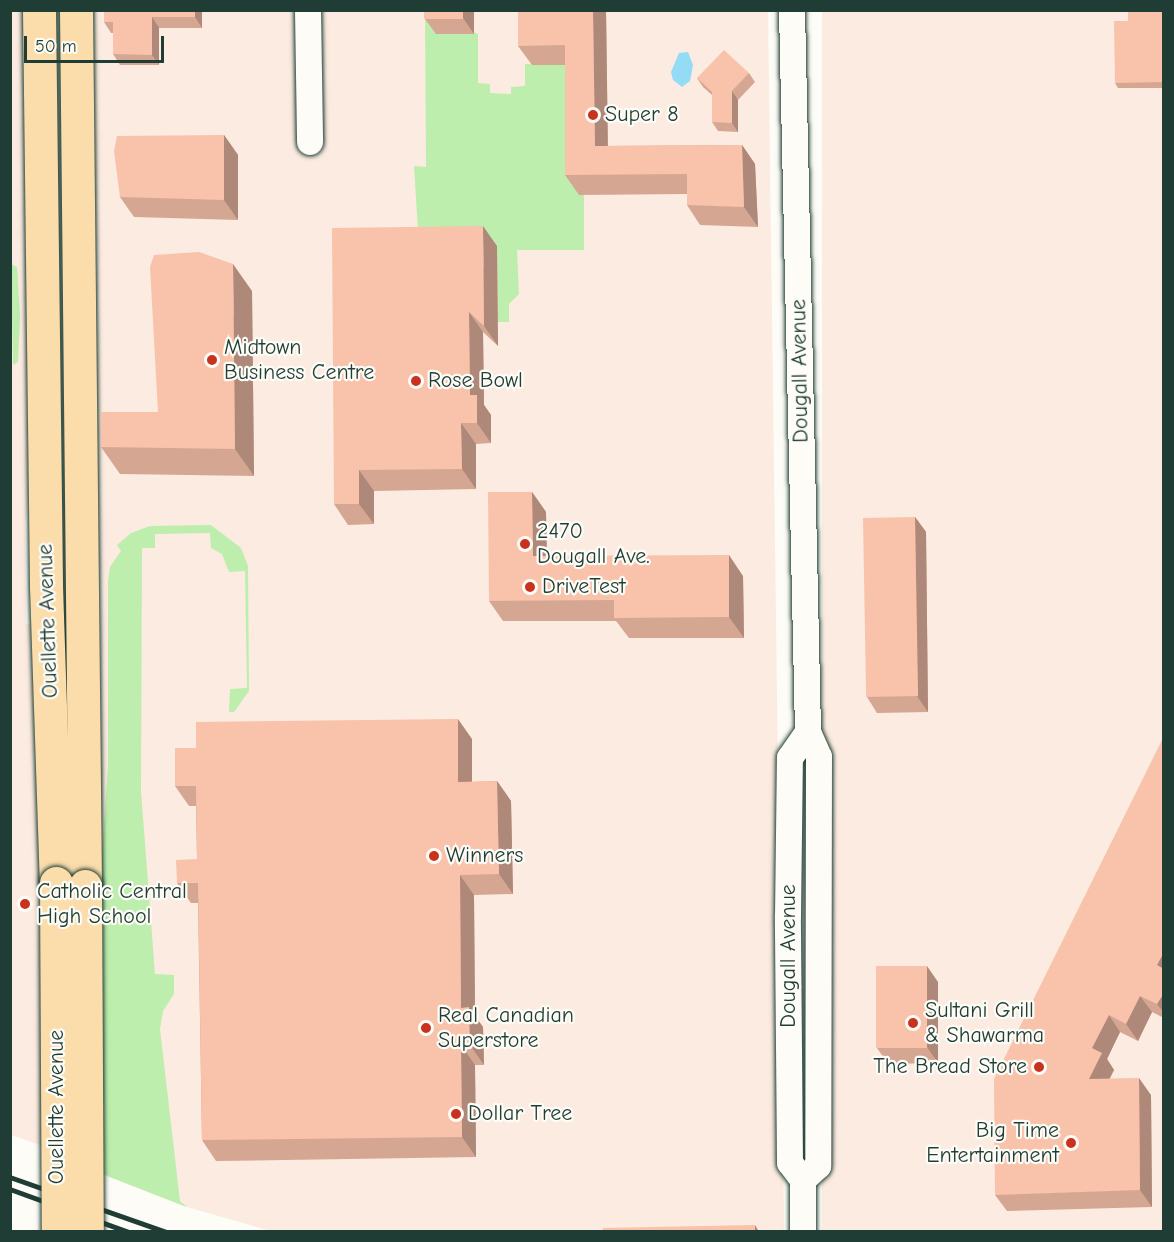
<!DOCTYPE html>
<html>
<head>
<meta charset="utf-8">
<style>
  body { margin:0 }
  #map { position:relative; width:1174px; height:1242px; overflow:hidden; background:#fdfcf7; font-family:"Comic Neue",sans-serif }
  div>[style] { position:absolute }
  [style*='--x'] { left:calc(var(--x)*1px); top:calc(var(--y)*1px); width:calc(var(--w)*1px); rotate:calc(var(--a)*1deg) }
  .built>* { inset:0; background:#fcebe0; transform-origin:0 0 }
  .green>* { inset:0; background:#bdeead }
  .water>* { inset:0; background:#94dbf5 }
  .roads { filter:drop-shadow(0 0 2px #1f3d34) drop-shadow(0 0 2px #1f3d34) }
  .minor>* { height:26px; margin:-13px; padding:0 13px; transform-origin:13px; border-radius:13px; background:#fdfcf7 }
  .major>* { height:33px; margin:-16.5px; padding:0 16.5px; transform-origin:16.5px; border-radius:16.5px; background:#fbddab }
  .rail>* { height:4.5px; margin:-2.25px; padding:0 2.25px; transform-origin:2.25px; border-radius:2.25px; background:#1f3d34 }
  .bridges { filter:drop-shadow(0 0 2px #1f3d34) drop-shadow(0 0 2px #1f3d34) }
  .major-bridge>* { height:33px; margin:-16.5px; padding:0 16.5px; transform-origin:16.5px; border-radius:16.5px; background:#fbddab }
  .wall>* { inset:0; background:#d5a793 }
  .shaded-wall>* { inset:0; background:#ae8878 }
  .building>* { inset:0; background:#f8c2ab; transform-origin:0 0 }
  .dots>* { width:16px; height:16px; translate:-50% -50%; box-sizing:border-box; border:3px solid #fdfcf7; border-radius:50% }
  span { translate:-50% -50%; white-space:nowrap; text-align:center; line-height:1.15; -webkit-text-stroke:4.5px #fdfcf7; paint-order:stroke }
  .poi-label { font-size:22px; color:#1f3d34 }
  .left { translate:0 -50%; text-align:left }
  .right { translate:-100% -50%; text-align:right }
  .street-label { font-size:22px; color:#1f3d34 }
  .frame { position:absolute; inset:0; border:12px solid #1f3d34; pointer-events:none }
  .scale { position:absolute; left:24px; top:36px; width:140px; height:27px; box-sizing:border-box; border:3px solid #1f3d34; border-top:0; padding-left:8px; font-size:18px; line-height:21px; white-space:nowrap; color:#1f3d34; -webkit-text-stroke:4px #fdfcf7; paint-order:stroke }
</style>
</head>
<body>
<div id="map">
  <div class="built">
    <i style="clip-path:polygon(29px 10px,33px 463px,25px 525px,26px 624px,36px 625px,43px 1146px,11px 1135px,10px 11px)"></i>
    <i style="clip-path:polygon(90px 11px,768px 11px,784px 1231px,271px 1231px,180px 1205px,102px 1174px,101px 580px,90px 437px)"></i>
    <i style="left:822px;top:11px;width:341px;height:1220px"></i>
  </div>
  <div class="green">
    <i style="clip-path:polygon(425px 11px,478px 34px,478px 83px,490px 84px,490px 93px,511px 94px,511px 87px,525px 86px,525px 64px,566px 65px,579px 195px,584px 195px,584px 250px,517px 250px,519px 294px,509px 304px,509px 322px,498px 322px,497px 246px,419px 247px,414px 166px,426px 167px)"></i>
    <i style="clip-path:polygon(11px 264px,17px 267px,20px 316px,18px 362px,13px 365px)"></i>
    <i style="clip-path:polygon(211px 525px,241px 548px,248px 566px,249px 691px,234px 712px,229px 712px,230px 689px,247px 688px,245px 571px,229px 572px,222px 554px,211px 548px,210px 533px,155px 534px,155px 548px,142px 548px,141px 791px,155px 974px,174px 975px,174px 994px,163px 1011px,160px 1029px,180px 1201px,187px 1207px,102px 1174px,100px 888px,108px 764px,108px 582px,110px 567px,121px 551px,117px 545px,131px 533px,150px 526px)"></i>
  </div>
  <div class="water">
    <i style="clip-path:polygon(688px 52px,693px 65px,690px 81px,682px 87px,673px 80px,671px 72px,679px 53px)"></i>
  </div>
  <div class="roads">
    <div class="minor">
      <i style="--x:308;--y:10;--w:132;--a:89.1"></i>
      <i style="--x:792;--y:10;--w:722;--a:88.73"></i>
      <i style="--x:808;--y:732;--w:27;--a:66"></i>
      <i style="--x:819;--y:757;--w:409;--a:90.1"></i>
      <i style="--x:818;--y:1166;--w:21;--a:137"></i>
      <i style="--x:803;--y:1232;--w:52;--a:-90"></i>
      <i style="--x:803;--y:1180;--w:21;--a:-127"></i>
      <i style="--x:790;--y:1163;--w:247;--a:-90.5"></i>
      <i style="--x:788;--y:916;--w:158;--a:-89.3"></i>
      <i style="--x:790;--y:758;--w:32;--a:-55"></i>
    </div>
    <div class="major">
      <i style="--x:39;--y:10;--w:576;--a:89.3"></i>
      <i style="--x:46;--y:586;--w:297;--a:88.1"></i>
      <i style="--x:76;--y:10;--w:876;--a:89.41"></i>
    </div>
  </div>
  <div class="rail">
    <i style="--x:10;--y:1177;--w:165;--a:19.4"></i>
    <i style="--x:10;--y:1189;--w:127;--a:19.9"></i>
  </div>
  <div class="bridges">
    <div class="major-bridge">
      <i style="--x:56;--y:883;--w:349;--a:89.7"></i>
      <i style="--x:85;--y:886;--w:346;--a:89.7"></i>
    </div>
  </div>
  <div class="wall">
    <i style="clip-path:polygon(202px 10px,202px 28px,159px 28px,159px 65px,120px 65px,113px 54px,113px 33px,111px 33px,104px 22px)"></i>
    <i style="clip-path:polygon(424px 10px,474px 10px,474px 34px,436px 34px,425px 19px)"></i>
    <i style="clip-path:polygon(518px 10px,606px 10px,608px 146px,742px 145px,755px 164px,758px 227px,700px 225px,687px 205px,687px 194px,579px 195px,565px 175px,565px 65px,532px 65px,518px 46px)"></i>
    <i style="clip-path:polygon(1164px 10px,1164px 88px,1118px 88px,1115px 83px,1128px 21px)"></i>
    <i style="clip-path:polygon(749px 73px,755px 82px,738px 100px,738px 132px,718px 131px,712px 122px,712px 95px,703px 87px,697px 78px)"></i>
    <i style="clip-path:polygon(224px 135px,238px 155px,238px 220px,134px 217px,120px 197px)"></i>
    <i style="clip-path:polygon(497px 246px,498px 346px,483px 332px,484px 405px,491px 415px,491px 443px,476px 444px,476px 489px,374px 491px,374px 524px,348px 525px,334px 504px)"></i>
    <i style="clip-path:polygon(252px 291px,254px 476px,120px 474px,101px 447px,158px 412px)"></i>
    <i style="clip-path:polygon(532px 492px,546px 512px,547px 556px,743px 576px,744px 638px,629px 638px,616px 621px,503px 621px,489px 601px)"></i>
    <i style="clip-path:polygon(915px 517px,926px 532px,928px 712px,877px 713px,867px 697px)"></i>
    <i style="clip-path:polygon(1164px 736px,1164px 1018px,1152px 1012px,1138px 1041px,1120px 1032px,1107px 1059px,1114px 1070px,1109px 1079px,1151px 1095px,1152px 1207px,1007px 1211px,995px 1195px)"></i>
    <i style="clip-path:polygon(472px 739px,472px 782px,497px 781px,511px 801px,513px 894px,474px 895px,475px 1016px,483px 1027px,484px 1065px,475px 1065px,476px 1157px,216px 1161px,202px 1140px,198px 903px,191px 903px,177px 883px,197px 859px,196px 806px,189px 806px,175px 786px)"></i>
    <i style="clip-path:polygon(938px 982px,938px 1063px,888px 1064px,877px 1048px)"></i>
  </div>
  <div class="shaded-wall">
    <i style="clip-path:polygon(195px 10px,202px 10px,202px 28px,195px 17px)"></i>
    <i style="clip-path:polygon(463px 10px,474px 10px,474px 34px,463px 18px)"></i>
    <i style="clip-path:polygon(593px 10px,606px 10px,608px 166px,595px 146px)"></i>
    <i style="clip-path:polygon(152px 17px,159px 28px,159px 65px,152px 55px)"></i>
    <i style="clip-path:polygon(732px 91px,738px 100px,738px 132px,732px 123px)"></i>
    <i style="clip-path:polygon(224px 135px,238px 155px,238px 220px,224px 200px)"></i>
    <i style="clip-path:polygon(742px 145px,755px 164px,758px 227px,744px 207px)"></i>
    <i style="clip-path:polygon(483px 226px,497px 246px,498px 346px,484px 326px)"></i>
    <i style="clip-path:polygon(233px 264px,252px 291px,254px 476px,235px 449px)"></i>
    <i style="clip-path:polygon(469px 312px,483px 332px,484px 405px,491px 415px,491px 443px,477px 423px,470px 395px)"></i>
    <i style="clip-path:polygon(461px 423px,476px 444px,476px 489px,462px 469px)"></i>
    <i style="clip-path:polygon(359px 470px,374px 491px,374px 524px,359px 504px)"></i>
    <i style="clip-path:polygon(532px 492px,546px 512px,547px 577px,533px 556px)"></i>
    <i style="clip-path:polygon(915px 517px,926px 532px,928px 712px,917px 696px)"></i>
    <i style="clip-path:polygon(729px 555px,743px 576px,744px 638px,729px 617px)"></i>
    <i style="clip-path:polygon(458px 719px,472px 739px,472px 802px,458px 782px)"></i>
    <i style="clip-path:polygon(497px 781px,511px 801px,513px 894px,499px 874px)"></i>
    <i style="clip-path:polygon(460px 875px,474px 895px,475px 1016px,483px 1027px,484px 1065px,470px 1045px,461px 1008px)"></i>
    <i style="clip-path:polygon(1164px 952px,1164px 975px,1157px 965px)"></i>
    <i style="clip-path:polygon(927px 966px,938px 982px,938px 1063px,927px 1047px)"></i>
    <i style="clip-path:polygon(1164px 993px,1164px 1013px,1157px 1004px)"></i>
    <i style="clip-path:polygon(1140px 996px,1152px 1012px,1138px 1041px,1126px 1024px)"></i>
    <i style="clip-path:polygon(1109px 1015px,1120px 1032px,1107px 1059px,1114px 1070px,1101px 1096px,1089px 1079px,1092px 1048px)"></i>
    <i style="clip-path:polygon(461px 1045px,475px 1065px,476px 1157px,462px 1137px)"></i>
    <i style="clip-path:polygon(1139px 1078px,1151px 1095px,1152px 1207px,1140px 1190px)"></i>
    <i style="clip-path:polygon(755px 1225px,758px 1230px,758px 1232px,755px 1232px)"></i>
  </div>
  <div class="building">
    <i style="clip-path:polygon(104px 10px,195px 10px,195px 17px,152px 17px,152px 55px,113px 54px,113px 22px,104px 22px)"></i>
    <i style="left:424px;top:10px;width:39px;height:9px"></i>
    <i style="clip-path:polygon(518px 10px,593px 10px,595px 146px,742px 145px,744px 207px,687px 205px,687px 174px,565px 175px,565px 45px,518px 46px)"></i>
    <i style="clip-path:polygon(1128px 10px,1164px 10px,1164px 82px,1115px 83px,1114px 21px,1128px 21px)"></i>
    <i style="clip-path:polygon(724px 50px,749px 73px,732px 91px,732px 123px,712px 122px,712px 92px,697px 78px)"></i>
    <i style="clip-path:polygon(224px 135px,224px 200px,120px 197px,114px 151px,117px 136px)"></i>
    <i style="clip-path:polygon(483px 226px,484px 326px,469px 312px,470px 395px,477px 395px,477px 423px,461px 423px,462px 469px,359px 470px,359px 504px,334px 504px,332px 228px)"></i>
    <i style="clip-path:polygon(199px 252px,233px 264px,235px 449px,101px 447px,101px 412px,158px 412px,150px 267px,154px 255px)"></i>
    <i style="clip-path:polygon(488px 492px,532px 492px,533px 556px,729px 555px,729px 617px,614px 618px,614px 600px,489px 601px)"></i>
    <i style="left:915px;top:517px;width:179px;height:52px;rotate:89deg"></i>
    <i style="clip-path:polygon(458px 719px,458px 782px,497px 781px,499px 874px,460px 875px,461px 1008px,469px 1007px,470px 1045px,461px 1045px,462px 1137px,202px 1140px,198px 883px,177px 883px,176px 860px,197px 859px,196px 786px,175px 786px,175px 748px,196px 748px,196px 722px)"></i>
    <i style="clip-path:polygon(1164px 736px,1164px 952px,1157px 965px,1164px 969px,1164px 993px,1157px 1004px,1140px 996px,1126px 1024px,1109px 1015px,1092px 1048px,1102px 1053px,1089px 1079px,1139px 1078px,1140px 1190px,995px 1195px,994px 1079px)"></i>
    <i style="left:876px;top:966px;width:51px;height:82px"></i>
    <i style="clip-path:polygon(755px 1225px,755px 1232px,603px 1232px,603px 1228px)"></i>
  </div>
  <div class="dots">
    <i style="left:593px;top:115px;background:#c8321e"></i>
    <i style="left:212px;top:360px;background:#c8321e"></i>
    <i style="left:416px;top:381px;background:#c8321e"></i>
    <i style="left:525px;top:544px;background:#c8321e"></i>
    <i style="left:530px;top:587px;background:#c8321e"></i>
    <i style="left:434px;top:856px;background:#c8321e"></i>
    <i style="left:25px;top:904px;background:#c8321e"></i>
    <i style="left:913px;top:1023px;background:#c8321e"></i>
    <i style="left:426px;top:1028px;background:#c8321e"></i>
    <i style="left:1039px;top:1067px;background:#c8321e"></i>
    <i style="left:456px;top:1114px;background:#c8321e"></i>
    <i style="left:1071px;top:1143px;background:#c8321e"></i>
  </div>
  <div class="poi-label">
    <span class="left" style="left:605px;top:115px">Super 8</span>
    <span class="left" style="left:224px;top:360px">Midtown<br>Business Centre</span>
    <span class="left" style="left:428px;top:381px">Rose Bowl</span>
    <span class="left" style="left:537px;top:544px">2470<br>Dougall Ave.</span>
    <span class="left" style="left:542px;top:587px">DriveTest</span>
    <span class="left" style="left:446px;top:856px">Winners</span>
    <span class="left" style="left:37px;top:904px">Catholic Central<br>High School</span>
    <span class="left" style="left:925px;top:1023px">Sultani Grill<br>&amp; Shawarma</span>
    <span class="left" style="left:438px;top:1028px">Real Canadian<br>Superstore</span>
    <span class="right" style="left:1027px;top:1067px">The Bread Store</span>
    <span class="left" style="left:468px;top:1114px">Dollar Tree</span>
    <span class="right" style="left:1059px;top:1143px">Big Time<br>Entertainment</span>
  </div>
  <div class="street-label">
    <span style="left:800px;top:371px;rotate:-91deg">Dougall Avenue</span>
    <span style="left:48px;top:621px;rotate:-92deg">Ouellette Avenue</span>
    <span style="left:789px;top:956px;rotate:-90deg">Dougall Avenue</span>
    <span style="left:57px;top:1107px;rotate:-90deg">Ouellette Avenue</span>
  </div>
  <div class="frame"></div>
  <div class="scale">50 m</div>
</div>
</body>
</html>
